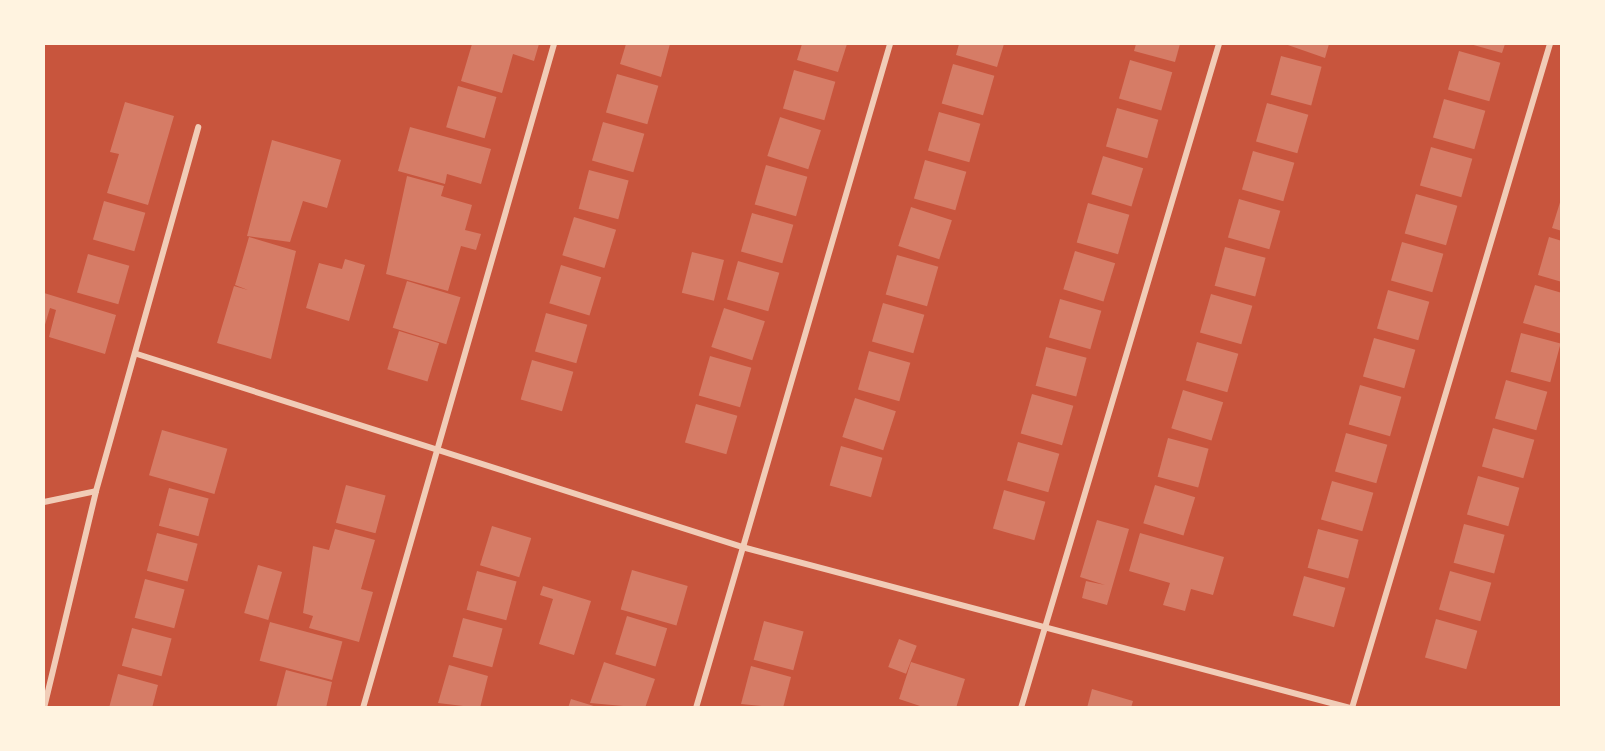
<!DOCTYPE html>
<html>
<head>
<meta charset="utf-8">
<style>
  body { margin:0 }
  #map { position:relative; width:1605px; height:751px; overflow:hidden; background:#c8553d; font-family:"PT Sans Narrow",sans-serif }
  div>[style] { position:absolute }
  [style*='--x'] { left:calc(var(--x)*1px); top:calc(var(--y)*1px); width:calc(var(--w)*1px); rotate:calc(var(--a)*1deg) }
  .building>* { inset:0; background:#d67c66; transform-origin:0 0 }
  .minor>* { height:6px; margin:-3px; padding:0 3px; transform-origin:3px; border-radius:3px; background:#f1ccb7 }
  span { translate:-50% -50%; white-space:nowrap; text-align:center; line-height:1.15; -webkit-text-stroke:4.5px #fff3e0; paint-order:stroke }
  .frame { position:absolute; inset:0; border:45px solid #fff3e0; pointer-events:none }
</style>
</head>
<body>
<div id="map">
  <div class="building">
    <i style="clip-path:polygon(472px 44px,539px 44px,534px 61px,513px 54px,502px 93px,461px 81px)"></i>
    <i style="clip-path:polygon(626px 44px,670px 44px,661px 77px,620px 64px)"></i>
    <i style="clip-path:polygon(802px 44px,847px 44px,838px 72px,797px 60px)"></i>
    <i style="clip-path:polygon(959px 44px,1004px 44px,997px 67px,956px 55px)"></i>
    <i style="clip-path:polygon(1136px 44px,1180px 44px,1175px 62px,1134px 51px)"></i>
    <i style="clip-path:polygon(1285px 44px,1329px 44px,1325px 58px)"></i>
    <i style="clip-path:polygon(1470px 44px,1505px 44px,1502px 53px)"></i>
    <i style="left:1459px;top:51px;width:43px;height:40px;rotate:16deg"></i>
    <i style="left:1281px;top:56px;width:42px;height:40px;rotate:15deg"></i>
    <i style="left:1130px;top:60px;width:44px;height:40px;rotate:16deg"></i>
    <i style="left:953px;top:64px;width:43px;height:41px;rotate:16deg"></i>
    <i style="left:794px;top:70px;width:43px;height:40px;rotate:16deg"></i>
    <i style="left:617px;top:74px;width:43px;height:40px;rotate:16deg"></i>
    <i style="left:458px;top:86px;width:40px;height:43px;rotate:16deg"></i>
    <i style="left:1444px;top:99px;width:43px;height:40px;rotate:16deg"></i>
    <i style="clip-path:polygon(125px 102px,174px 116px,148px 205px,107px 193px,119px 154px,110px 152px)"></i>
    <i style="left:1267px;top:103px;width:43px;height:40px;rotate:16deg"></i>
    <i style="left:1117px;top:108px;width:43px;height:40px;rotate:16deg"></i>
    <i style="left:939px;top:112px;width:43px;height:40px;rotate:16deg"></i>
    <i style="left:780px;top:117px;width:43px;height:41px;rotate:18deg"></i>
    <i style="left:603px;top:122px;width:43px;height:40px;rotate:16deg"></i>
    <i style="clip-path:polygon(410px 127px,491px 149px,481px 184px,447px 174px,445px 184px,398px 171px)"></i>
    <i style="clip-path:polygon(272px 140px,341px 160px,327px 208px,303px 201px,290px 242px,247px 236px)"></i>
    <i style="left:1431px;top:147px;width:43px;height:40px;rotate:16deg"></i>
    <i style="left:1253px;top:151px;width:43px;height:40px;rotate:16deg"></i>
    <i style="left:1103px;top:156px;width:42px;height:40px;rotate:17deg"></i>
    <i style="left:925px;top:160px;width:43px;height:40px;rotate:16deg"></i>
    <i style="left:766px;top:165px;width:43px;height:41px;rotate:16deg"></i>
    <i style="left:589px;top:170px;width:41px;height:40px;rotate:15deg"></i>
    <i style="clip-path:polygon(407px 176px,444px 186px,441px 196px,472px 205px,465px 230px,481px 234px,476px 250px,461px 246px,448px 291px,386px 274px)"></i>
    <i style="left:1416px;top:194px;width:43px;height:41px;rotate:16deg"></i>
    <i style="clip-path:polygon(1562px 196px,1562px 231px,1552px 228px)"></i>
    <i style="left:1239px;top:199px;width:43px;height:40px;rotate:16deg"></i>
    <i style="left:104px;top:201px;width:43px;height:40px;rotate:16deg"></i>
    <i style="left:1088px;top:203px;width:43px;height:41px;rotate:16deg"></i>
    <i style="left:911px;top:207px;width:43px;height:41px;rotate:18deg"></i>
    <i style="left:752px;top:213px;width:43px;height:40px;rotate:16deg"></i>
    <i style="left:574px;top:217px;width:44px;height:40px;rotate:17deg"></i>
    <i style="clip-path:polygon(249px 237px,296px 251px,271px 359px,217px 343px,234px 286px,248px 290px,235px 285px)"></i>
    <i style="clip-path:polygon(1549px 237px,1562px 241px,1562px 282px,1538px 275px)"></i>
    <i style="left:1402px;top:242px;width:43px;height:40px;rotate:16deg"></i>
    <i style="left:1225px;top:247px;width:42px;height:40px;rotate:15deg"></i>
    <i style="left:1075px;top:251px;width:42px;height:40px;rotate:17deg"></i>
    <i style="left:692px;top:252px;width:33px;height:42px;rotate:14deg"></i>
    <i style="left:88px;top:254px;width:43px;height:40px;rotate:16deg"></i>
    <i style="left:897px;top:255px;width:43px;height:41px;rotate:16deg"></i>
    <i style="clip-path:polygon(345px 259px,365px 265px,349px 321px,306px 308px,319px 263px,342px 269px)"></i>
    <i style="left:738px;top:261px;width:43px;height:40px;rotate:16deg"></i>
    <i style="left:561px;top:265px;width:42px;height:40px;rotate:17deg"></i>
    <i style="left:407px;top:281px;width:56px;height:49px;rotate:17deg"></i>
    <i style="clip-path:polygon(1535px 285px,1562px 293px,1562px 334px,1523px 323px)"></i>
    <i style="left:1388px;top:290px;width:43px;height:40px;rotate:16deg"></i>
    <i style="clip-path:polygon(44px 293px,116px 315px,105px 354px,49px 337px,56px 310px,50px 308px,44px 328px)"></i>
    <i style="left:1211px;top:294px;width:43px;height:40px;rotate:16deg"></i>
    <i style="left:1060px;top:299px;width:43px;height:40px;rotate:16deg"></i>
    <i style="left:883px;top:303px;width:43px;height:40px;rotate:16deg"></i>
    <i style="left:724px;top:308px;width:43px;height:41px;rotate:18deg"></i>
    <i style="left:546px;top:313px;width:43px;height:40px;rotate:16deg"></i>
    <i style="left:399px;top:331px;width:42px;height:40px;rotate:17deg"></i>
    <i style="left:1521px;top:333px;width:41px;height:40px;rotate:15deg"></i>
    <i style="left:1374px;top:338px;width:43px;height:40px;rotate:16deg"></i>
    <i style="left:1197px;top:342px;width:43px;height:40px;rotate:16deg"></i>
    <i style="left:1046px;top:347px;width:42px;height:40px;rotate:15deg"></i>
    <i style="left:869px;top:351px;width:43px;height:40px;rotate:16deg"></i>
    <i style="left:710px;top:356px;width:43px;height:41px;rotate:16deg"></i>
    <i style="left:532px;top:360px;width:43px;height:41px;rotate:16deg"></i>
    <i style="left:1506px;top:380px;width:43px;height:40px;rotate:16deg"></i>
    <i style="left:1360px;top:385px;width:43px;height:41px;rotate:16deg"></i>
    <i style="left:1183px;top:390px;width:42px;height:40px;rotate:17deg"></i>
    <i style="left:1032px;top:394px;width:43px;height:41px;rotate:16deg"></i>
    <i style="left:855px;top:398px;width:43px;height:41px;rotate:18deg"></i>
    <i style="left:696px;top:404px;width:43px;height:40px;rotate:16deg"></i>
    <i style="left:1493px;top:428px;width:43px;height:40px;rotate:16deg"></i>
    <i style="left:162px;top:430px;width:68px;height:47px;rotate:16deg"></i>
    <i style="left:1346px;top:433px;width:43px;height:40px;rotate:16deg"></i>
    <i style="left:1168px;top:438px;width:42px;height:40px;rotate:15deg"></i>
    <i style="left:1018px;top:442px;width:43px;height:40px;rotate:16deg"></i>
    <i style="left:841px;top:446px;width:43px;height:41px;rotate:16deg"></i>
    <i style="left:1478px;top:476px;width:43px;height:40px;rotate:16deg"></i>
    <i style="left:1332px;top:481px;width:43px;height:40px;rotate:16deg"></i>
    <i style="left:346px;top:485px;width:41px;height:39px;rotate:15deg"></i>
    <i style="left:1155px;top:485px;width:42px;height:40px;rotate:17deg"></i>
    <i style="left:169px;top:488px;width:41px;height:39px;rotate:15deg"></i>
    <i style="left:1004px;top:490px;width:43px;height:40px;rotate:16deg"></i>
    <i style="clip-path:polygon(1097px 520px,1129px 529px,1107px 605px,1082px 598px,1086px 581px,1105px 585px,1080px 577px)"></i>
    <i style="left:1464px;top:524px;width:42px;height:40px;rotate:15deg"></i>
    <i style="left:492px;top:526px;width:41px;height:41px;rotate:17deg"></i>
    <i style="clip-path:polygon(335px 529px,375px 540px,361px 589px,373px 592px,359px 642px,309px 628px,313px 616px,303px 613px,313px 546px,329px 550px)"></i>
    <i style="left:1318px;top:529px;width:42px;height:40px;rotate:15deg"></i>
    <i style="left:157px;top:533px;width:42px;height:39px;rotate:15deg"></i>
    <i style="clip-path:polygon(1140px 533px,1224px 557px,1213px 595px,1191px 589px,1185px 611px,1163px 605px,1170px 583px,1129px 571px)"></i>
    <i style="left:258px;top:565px;width:25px;height:50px;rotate:16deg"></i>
    <i style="left:632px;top:570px;width:58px;height:41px;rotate:16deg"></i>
    <i style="left:477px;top:571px;width:41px;height:40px;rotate:15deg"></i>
    <i style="left:1450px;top:571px;width:43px;height:40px;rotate:16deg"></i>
    <i style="left:1304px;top:576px;width:43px;height:41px;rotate:16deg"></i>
    <i style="left:145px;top:579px;width:41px;height:40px;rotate:15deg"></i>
    <i style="clip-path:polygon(543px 586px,591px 601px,574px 655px,539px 644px,553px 599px,540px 595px)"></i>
    <i style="left:627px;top:616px;width:42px;height:40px;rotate:17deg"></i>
    <i style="left:463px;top:618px;width:41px;height:40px;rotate:15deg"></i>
    <i style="left:1436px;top:619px;width:43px;height:40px;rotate:16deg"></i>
    <i style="left:764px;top:621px;width:41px;height:40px;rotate:15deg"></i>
    <i style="left:270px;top:622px;width:75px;height:40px;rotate:15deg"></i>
    <i style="left:132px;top:628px;width:41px;height:39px;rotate:15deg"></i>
    <i style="left:899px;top:639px;width:19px;height:30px;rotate:21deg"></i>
    <i style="clip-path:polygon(604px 662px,655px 679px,645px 708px,590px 703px)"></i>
    <i style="clip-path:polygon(911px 662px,965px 679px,956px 708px,926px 708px,899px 699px)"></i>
    <i style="clip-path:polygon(449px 665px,488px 676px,480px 708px,438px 703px)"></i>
    <i style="clip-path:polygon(751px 666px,791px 677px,783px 708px,741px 704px)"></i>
    <i style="clip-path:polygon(286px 670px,332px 682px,326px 708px,276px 708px)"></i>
    <i style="clip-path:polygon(118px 674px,158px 685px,152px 708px,109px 708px)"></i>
    <i style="clip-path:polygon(1092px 689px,1133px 701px,1131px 708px,1087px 708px)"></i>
    <i style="clip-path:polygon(571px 699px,597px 707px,597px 708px,568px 708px)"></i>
  </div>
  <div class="minor">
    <i style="--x:137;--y:354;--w:635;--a:17.69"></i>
    <i style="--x:742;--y:547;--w:629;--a:14.83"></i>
    <i style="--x:44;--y:502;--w:53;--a:-11.9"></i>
    <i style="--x:44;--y:708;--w:223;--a:-76.5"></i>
    <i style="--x:96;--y:491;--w:378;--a:-74.3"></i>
    <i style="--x:363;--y:708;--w:691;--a:-73.95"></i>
    <i style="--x:696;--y:708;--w:692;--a:-73.71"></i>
    <i style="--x:1021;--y:708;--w:693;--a:-73.4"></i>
    <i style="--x:1352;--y:708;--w:693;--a:-73.4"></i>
  </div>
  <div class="frame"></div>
</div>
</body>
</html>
